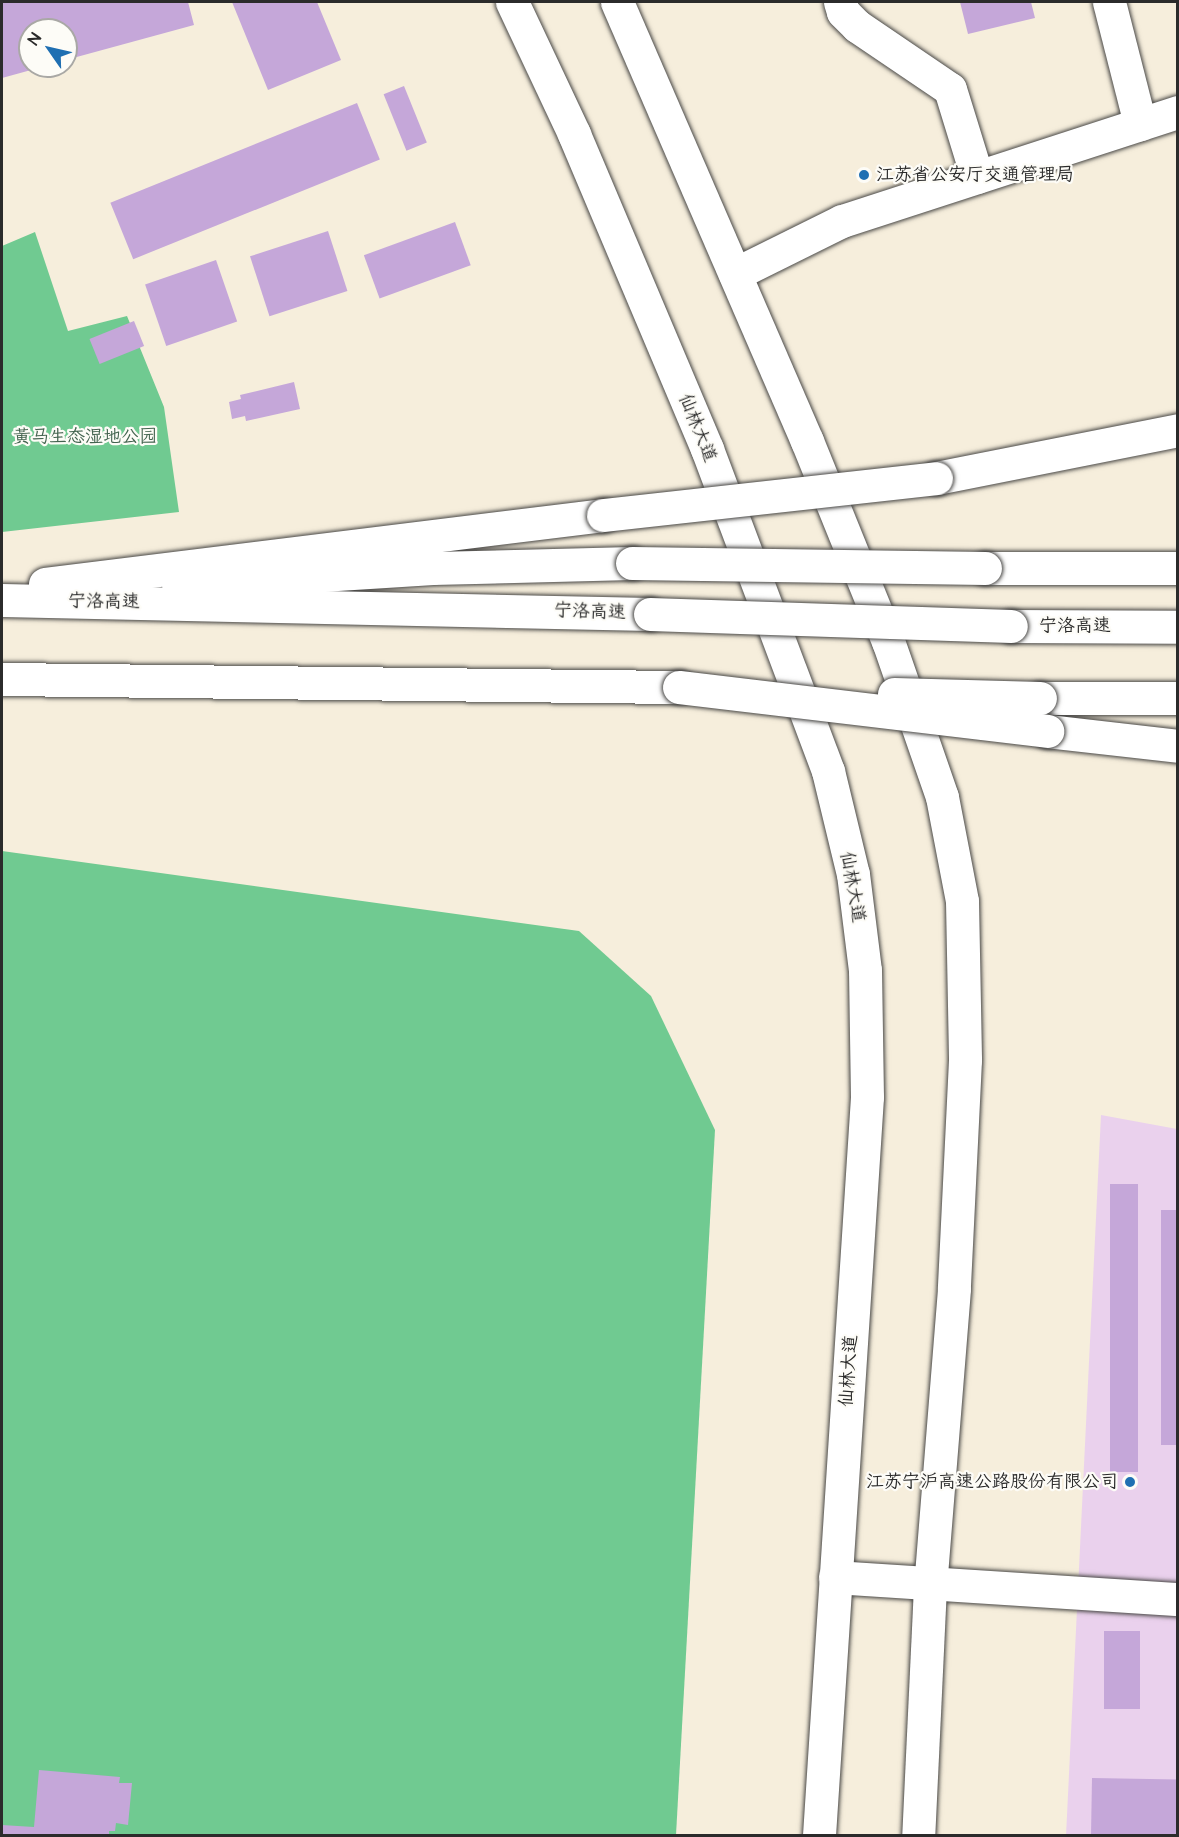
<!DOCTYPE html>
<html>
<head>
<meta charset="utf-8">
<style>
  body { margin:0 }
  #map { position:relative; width:1179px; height:1837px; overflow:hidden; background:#f6eedc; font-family:"Architects Daughter","LXGW WenKai TC",sans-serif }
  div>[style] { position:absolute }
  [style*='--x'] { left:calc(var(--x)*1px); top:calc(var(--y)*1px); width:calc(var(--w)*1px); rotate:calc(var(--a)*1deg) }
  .built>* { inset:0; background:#ead1ed }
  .green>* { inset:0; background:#70ca91 }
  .building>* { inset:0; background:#c5a7d9; transform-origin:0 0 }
  .roads { filter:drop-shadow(0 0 2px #494846) drop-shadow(0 0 2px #494846) }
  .minor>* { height:33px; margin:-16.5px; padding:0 16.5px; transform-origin:16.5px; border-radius:16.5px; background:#fff }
  .major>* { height:33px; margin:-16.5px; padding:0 16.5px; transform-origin:16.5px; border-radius:16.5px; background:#fff }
  .highway>* { height:33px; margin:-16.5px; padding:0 16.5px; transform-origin:16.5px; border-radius:16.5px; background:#fff }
  .bridges { filter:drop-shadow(0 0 2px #494846) drop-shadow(0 0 2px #494846) }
  .highway-bridge>* { height:33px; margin:-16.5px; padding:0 16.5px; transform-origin:16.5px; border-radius:16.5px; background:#fff }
  .dots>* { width:16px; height:16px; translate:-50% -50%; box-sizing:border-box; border:3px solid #fdfcf7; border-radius:50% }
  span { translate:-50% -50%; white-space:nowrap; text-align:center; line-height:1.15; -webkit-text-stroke:4.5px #fdfcf7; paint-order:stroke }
  .poi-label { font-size:18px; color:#2b2b2b }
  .left { translate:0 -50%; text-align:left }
  .right { translate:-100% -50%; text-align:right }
  .street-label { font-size:18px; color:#2b2b2b }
  .park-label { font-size:18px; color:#43634f }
  .frame { position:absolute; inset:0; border:3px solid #2b2b2b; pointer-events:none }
  .north { position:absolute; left:18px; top:18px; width:60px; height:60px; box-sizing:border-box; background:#fdfcf7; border:2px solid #a9a8a5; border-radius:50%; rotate:304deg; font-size:16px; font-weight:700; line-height:24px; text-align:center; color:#2b2b2b }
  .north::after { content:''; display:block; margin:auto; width:21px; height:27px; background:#1f6fb2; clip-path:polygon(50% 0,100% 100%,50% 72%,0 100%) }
</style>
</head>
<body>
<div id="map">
  <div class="built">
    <i style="clip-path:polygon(1101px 1115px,1177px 1129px,1177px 1835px,1066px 1836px)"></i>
  </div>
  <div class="green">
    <i style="clip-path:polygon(35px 232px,68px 331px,127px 316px,164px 407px,179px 512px,2px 532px,2px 246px)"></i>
    <i style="clip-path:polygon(2px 851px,579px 931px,651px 996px,715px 1130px,676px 1835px,2px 1836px)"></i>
  </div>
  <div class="building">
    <i style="clip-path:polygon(2px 2px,188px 2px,194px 25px,73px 58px,70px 46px,66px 47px,66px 30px,30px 30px,30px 66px,42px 67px,2px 78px)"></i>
    <i style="clip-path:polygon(232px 2px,317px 2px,341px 60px,268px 90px)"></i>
    <i style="clip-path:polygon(960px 2px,1031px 2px,1035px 18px,968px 34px)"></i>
    <i style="left:404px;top:86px;width:61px;height:22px;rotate:68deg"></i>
    <i style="left:357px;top:103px;width:61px;height:266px;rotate:68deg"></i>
    <i style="left:455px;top:222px;width:46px;height:97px;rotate:70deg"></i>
    <i style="left:328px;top:231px;width:63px;height:82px;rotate:72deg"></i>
    <i style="left:216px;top:260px;width:65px;height:75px;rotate:71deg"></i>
    <i style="left:134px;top:321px;width:27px;height:48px;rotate:68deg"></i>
    <i style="clip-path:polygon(294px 382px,300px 409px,246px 421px,245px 416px,232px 419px,229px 402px,241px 399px,240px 395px)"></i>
    <i style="left:1110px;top:1184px;width:28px;height:288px"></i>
    <i style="left:1161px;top:1210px;width:17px;height:235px"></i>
    <i style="left:1104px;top:1631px;width:36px;height:78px"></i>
    <i style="clip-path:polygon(39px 1770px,120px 1777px,119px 1783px,132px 1783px,128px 1825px,116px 1823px,115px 1831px,109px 1831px,109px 1836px,2px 1836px,2px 1825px,34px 1827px)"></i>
    <i style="left:1092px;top:1778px;width:86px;height:58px;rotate:1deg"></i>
  </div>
  <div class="roads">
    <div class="minor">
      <i style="--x:840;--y:2;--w:10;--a:73"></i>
      <i style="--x:843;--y:12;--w:20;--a:45"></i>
      <i style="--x:857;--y:26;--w:112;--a:34.1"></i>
      <i style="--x:950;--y:89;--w:92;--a:72.9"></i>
      <i style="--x:1109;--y:2;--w:126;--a:75.7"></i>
      <i style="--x:735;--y:274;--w:119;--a:-26.4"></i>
      <i style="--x:842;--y:221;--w:353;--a:-18"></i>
      <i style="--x:835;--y:1577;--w:344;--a:3.7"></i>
    </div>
    <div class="major">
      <i style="--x:512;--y:2;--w:146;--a:64.8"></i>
      <i style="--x:574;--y:134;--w:342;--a:67.1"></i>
      <i style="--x:707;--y:449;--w:344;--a:69.4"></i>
      <i style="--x:828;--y:771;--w:106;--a:76.4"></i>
      <i style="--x:853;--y:874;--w:97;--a:82.9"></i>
      <i style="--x:865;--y:970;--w:127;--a:89.1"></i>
      <i style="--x:867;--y:1097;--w:741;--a:93.72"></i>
      <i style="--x:617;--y:2;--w:478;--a:66.6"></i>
      <i style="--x:807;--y:441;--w:216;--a:68"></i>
      <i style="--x:888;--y:641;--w:165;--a:70.9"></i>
      <i style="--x:942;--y:797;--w:106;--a:79.1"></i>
      <i style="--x:962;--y:901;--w:159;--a:88.9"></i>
      <i style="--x:965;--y:1060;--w:229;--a:92.8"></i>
      <i style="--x:954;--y:1289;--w:298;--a:94.6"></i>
      <i style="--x:930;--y:1586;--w:250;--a:92.7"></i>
    </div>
    <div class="highway">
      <i style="--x:936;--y:478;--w:247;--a:-11.2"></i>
      <i style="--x:985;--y:568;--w:193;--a:0"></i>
      <i style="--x:45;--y:584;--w:562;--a:-7.05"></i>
      <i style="--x:178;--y:584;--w:255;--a:-3.6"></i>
      <i style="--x:432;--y:568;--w:200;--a:-1.4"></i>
      <i style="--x:2;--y:600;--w:648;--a:1.24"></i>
      <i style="--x:1011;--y:626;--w:167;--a:0.3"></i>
      <i style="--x:2;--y:679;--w:677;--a:0.68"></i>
      <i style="--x:1040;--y:698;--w:138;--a:0"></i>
      <i style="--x:1047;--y:731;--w:132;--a:6.5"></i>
    </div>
  </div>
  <div class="bridges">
    <div class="highway-bridge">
      <i style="--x:603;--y:515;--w:335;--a:-6.3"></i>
      <i style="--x:632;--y:563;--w:353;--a:0.8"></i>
      <i style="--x:650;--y:614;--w:361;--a:1.9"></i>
      <i style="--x:679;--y:687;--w:371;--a:6.8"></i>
      <i style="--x:894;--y:694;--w:146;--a:1.6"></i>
    </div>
  </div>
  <div class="dots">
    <i style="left:864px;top:175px;background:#1f6fb2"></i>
    <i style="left:1130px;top:1482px;background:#1f6fb2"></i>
  </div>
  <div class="poi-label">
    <span class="left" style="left:876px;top:175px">江苏省公安厅交通管理局</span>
    <span class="right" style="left:1118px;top:1482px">江苏宁沪高速公路股份有限公司</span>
  </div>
  <div class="street-label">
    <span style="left:697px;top:428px;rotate:68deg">仙林大道</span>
    <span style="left:104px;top:602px;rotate:1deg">宁洛高速</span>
    <span style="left:590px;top:612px;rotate:2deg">宁洛高速</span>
    <span style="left:1075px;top:626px">宁洛高速</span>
    <span style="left:852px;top:887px;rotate:80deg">仙林大道</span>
    <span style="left:849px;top:1371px;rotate:-86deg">仙林大道</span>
  </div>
  <div class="park-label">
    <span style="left:85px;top:437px">黄马生态湿地公园</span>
  </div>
  <div class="frame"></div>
  <div class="north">N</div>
</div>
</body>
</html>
